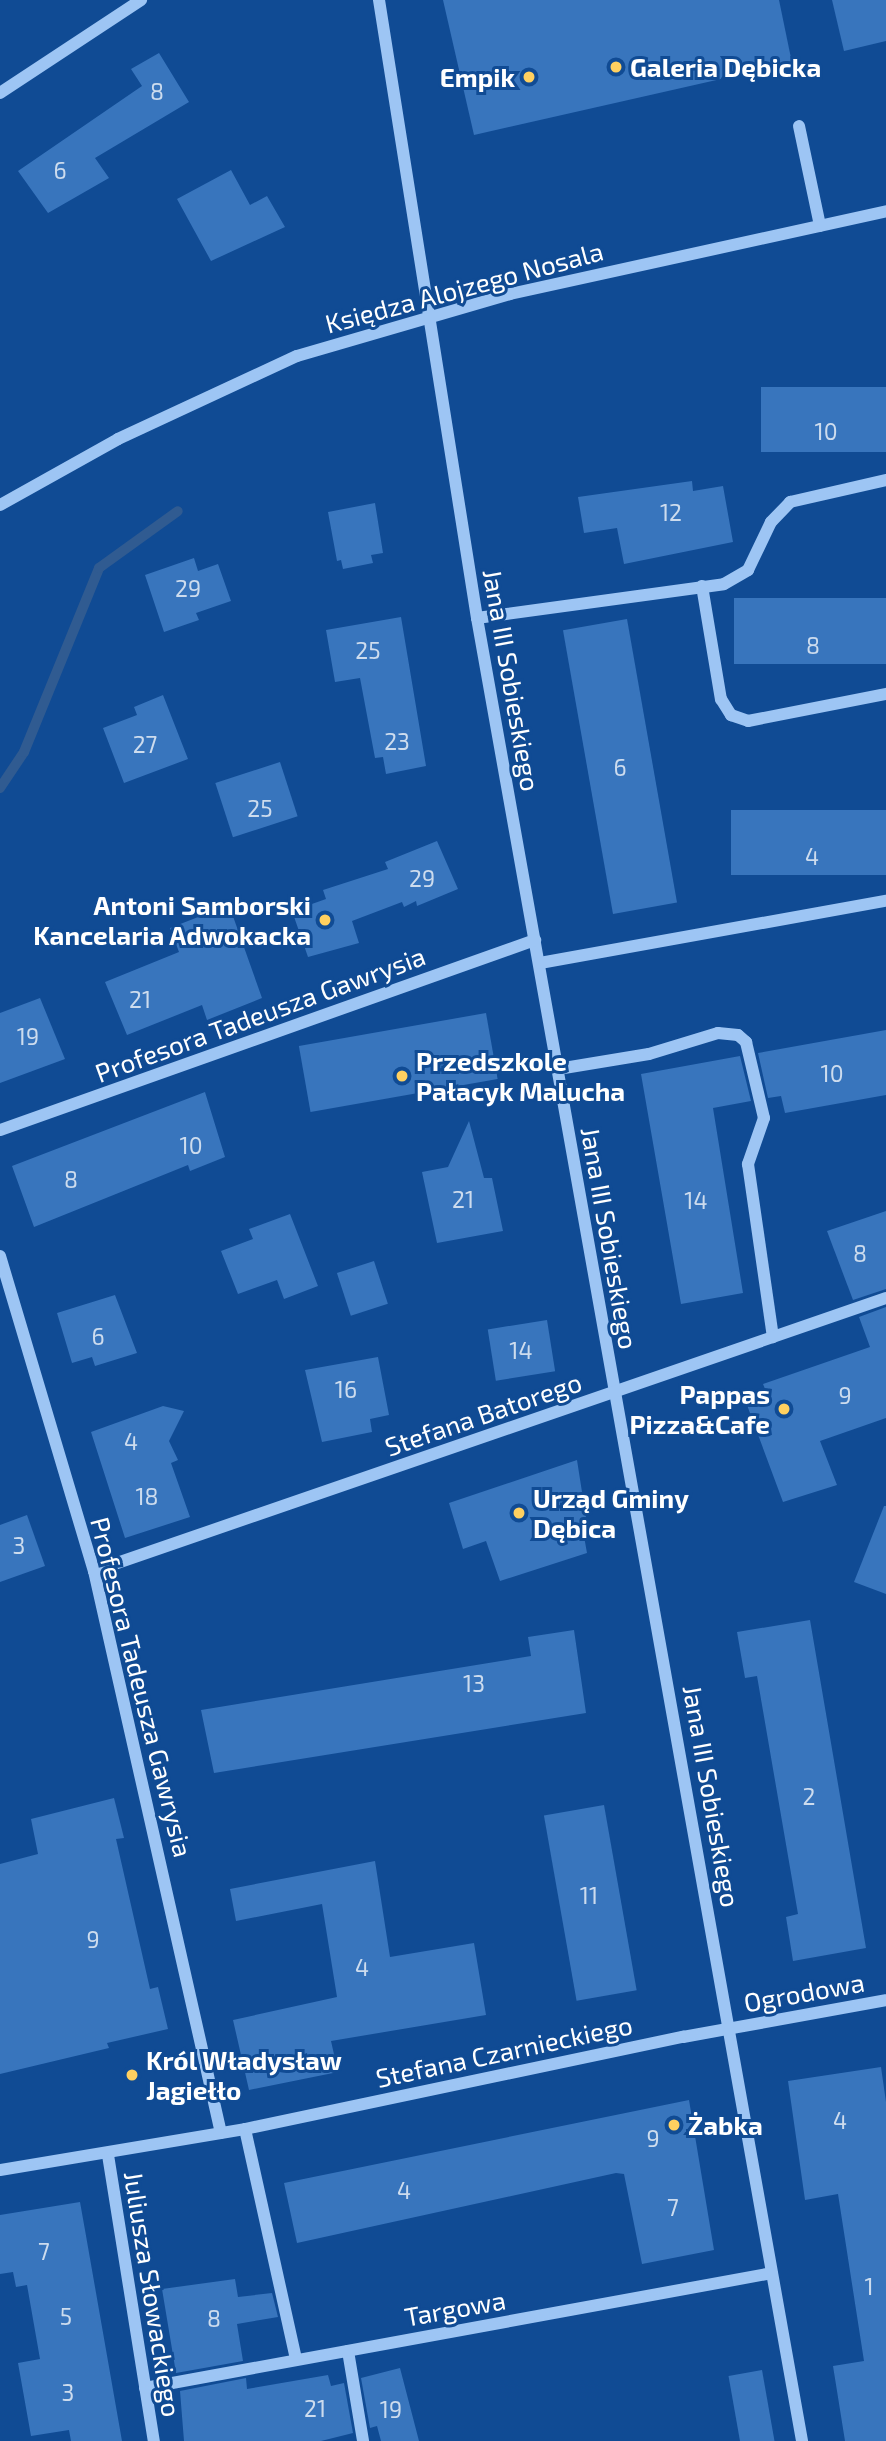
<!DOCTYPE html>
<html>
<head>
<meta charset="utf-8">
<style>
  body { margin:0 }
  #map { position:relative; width:886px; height:2441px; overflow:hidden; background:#104b94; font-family:"Exo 2",sans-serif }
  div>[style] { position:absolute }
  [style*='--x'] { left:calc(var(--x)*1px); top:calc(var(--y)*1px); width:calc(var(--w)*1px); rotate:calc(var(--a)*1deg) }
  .stream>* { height:10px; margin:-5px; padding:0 5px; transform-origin:5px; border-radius:5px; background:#305b91 }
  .building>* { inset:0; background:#3875bd; transform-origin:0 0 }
  .minor>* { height:12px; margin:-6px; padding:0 6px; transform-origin:6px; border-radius:6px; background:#9dc5f4 }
  .dots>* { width:19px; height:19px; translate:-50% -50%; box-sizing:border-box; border:4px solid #104b94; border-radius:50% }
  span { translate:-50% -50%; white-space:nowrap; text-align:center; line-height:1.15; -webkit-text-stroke:6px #104b94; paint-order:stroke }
  .number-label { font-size:23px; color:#cddcee }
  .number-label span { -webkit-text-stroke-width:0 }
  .poi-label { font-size:26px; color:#fff; font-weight:700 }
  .left { translate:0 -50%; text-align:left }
  .right { translate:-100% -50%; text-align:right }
  .street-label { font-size:26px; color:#fff }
</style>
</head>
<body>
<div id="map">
  <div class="stream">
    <i style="--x:0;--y:788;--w:43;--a:-56.3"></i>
    <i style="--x:24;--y:752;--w:199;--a:-67.8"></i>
    <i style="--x:99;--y:568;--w:97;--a:-35.8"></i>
  </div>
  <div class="building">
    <i style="clip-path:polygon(443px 0,779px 0,792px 63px,474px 135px)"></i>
    <i style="clip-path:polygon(832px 0,886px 0,886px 41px,844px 51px)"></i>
    <i style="clip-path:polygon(159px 53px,189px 102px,95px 158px,109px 178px,48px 213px,18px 171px,142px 86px,131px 69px)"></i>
    <i style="clip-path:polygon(231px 170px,250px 205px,267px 196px,285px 227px,211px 261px,177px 199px)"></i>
    <i style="left:886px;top:387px;width:65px;height:125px;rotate:90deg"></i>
    <i style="clip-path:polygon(692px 481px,693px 491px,723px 486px,733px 542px,624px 564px,617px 528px,584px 533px,578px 497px)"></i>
    <i style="clip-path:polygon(375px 503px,383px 553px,371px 555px,373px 563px,343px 569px,341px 560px,337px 561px,328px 512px)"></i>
    <i style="clip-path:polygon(194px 558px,198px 571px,218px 564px,231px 601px,196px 613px,199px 620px,164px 632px,145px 575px)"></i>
    <i style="left:886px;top:598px;width:66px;height:152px;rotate:90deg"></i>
    <i style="clip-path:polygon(401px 617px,426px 766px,386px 774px,383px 757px,375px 758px,360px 678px,335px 682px,326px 630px)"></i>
    <i style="left:627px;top:619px;width:288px;height:65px;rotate:80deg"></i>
    <i style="clip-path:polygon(163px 695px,188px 759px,124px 783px,103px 728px,137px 715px,134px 707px)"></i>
    <i style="left:280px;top:762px;width:57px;height:68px;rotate:72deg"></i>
    <i style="left:886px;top:810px;width:65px;height:155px;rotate:90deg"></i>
    <i style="clip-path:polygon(437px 841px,458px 889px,417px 906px,416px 901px,404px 907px,402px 902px,352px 921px,359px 943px,308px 957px,292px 911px,326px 899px,323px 890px,388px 869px,385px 862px)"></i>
    <i style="clip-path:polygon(229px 905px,262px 998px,207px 1020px,202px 1005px,127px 1035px,105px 982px,179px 952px,170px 928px)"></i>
    <i style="clip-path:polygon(40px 998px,65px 1059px,0 1083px,0 1013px)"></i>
    <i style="left:486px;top:1013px;width:67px;height:190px;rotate:80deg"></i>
    <i style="clip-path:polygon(886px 1030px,886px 1095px,785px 1113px,781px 1096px,768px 1098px,758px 1053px)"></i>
    <i style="clip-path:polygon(740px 1056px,751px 1101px,713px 1108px,743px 1293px,681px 1304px,641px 1074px)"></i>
    <i style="clip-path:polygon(205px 1092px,225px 1157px,190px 1171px,188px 1165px,34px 1227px,12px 1166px)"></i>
    <i style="clip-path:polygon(469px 1121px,484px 1178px,492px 1178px,503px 1231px,437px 1243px,422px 1172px,448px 1167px)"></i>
    <i style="clip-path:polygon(886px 1211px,886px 1289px,853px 1300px,827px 1231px)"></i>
    <i style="clip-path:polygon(290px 1214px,318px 1286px,284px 1299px,277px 1280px,238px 1294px,221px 1251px,253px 1239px,249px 1229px)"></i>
    <i style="left:374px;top:1261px;width:45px;height:39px;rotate:72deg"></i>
    <i style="clip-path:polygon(115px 1295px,137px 1353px,95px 1366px,92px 1357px,72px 1363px,57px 1313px)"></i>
    <i style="clip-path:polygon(886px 1307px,886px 1418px,820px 1441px,837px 1485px,783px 1502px,744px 1397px,765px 1389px,763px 1384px,870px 1347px,859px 1317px)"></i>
    <i style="left:547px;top:1320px;width:52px;height:60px;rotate:81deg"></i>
    <i style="clip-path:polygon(378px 1357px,389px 1415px,370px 1419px,372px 1432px,322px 1442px,305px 1370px)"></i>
    <i style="clip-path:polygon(163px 1406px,184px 1411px,169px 1441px,178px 1460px,171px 1463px,190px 1517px,125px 1538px,91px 1432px)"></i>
    <i style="clip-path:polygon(577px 1460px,587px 1524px,582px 1525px,587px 1553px,500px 1581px,486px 1541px,463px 1549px,449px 1503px)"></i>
    <i style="clip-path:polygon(884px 1506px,886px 1506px,886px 1594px,854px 1582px)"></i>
    <i style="clip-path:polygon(27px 1515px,45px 1566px,0 1582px,0 1525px)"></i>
    <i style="clip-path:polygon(810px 1620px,866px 1948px,793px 1961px,786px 1917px,798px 1914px,757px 1676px,745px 1678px,737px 1632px)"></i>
    <i style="clip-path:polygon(574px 1630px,586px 1713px,214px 1773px,201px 1710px,531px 1656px,528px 1637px)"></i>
    <i style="clip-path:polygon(114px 1798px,124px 1838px,116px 1839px,150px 1989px,158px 1987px,168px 2029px,107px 2043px,109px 2048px,0 2074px,0 1864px,38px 1854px,31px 1819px)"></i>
    <i style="left:604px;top:1805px;width:188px;height:61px;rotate:80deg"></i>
    <i style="clip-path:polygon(375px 1861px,390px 1957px,474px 1943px,486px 2015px,331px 2041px,338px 2072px,249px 2090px,233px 2020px,337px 1997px,322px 1904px,236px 1921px,230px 1889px)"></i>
    <i style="clip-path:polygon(881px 2067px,886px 2102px,886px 2441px,845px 2441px,833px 2366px,864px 2361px,838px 2194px,805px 2200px,788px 2081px)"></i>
    <i style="clip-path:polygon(689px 2100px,714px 2250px,642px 2264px,624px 2174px,616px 2173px,297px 2243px,284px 2183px)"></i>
    <i style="clip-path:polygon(80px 2202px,85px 2230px,122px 2441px,71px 2441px,69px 2430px,31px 2436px,18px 2363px,40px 2359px,27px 2285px,16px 2287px,13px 2272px,0 2274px,0 2215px)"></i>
    <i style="clip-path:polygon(235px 2279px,238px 2297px,272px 2293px,278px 2317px,237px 2324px,243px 2361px,176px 2373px,162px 2289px)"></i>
    <i style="clip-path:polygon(400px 2368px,419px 2441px,381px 2441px,377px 2426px,370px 2428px,361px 2378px)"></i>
    <i style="left:762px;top:2370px;width:72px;height:34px;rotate:80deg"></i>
    <i style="clip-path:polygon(328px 2375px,331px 2386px,344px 2383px,353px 2433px,321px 2441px,184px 2441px,180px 2391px,246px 2378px,247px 2389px)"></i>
  </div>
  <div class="minor">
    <i style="--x:379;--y:0;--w:626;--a:80.99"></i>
    <i style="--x:477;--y:618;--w:1852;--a:79.89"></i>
    <i style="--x:0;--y:93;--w:169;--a:-33.4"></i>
    <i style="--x:799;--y:126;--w:102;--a:78.1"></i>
    <i style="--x:0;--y:505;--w:135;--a:-29.2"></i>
    <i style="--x:118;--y:439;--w:197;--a:-24.9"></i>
    <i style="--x:297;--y:356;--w:222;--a:-16.2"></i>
    <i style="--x:510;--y:294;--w:385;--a:-12.4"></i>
    <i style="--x:702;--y:586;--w:115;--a:80.5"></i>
    <i style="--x:721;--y:699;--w:19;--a:58"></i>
    <i style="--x:731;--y:715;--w:18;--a:19"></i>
    <i style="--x:748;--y:721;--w:141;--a:-11.1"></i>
    <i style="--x:477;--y:618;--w:249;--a:-7.8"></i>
    <i style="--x:724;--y:584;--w:28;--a:-30"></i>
    <i style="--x:748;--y:570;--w:53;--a:-64.4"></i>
    <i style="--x:771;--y:522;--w:28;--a:-46"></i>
    <i style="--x:790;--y:502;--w:98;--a:-12.9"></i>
    <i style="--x:540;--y:963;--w:352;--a:-10.2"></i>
    <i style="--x:558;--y:1069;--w:92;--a:-9.4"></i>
    <i style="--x:649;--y:1054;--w:72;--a:-16.9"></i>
    <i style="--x:718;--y:1033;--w:20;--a:6"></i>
    <i style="--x:738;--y:1035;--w:11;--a:41"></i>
    <i style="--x:746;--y:1042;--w:78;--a:76.7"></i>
    <i style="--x:764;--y:1118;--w:49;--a:109.2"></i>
    <i style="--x:748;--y:1164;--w:175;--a:81.8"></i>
    <i style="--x:0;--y:1130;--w:568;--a:-19.55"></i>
    <i style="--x:0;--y:1256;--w:329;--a:73.4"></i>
    <i style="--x:94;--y:1571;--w:576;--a:77.27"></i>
    <i style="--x:94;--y:1571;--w:838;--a:-19.02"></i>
    <i style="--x:245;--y:2129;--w:236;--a:77.5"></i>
    <i style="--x:108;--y:2155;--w:290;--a:80.9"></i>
    <i style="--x:0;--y:2170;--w:248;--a:-9.5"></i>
    <i style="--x:245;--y:2129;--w:448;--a:-11.9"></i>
    <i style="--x:683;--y:2037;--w:206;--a:-10.3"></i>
    <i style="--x:348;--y:2351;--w:91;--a:80.5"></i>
    <i style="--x:145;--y:2388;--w:637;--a:-10.39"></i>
  </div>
  <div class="dots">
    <i style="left:616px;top:67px;background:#ffd060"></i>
    <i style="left:529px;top:77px;background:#ffd060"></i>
    <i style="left:325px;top:920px;background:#ffd060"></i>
    <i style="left:402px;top:1076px;background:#ffd060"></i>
    <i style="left:784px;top:1409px;background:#ffd060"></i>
    <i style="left:519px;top:1513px;background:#ffd060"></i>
    <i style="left:132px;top:2075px;background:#ffd060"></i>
    <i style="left:674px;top:2125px;background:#ffd060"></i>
  </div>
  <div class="number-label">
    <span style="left:157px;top:91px">8</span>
    <span style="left:60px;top:170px">6</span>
    <span style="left:826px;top:431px">10</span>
    <span style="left:671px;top:512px">12</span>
    <span style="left:188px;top:588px">29</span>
    <span style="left:813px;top:645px">8</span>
    <span style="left:368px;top:650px">25</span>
    <span style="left:397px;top:741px">23</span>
    <span style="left:145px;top:744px">27</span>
    <span style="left:620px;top:767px">6</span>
    <span style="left:260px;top:808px">25</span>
    <span style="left:812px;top:856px">4</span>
    <span style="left:422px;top:878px">29</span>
    <span style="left:140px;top:999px">21</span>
    <span style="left:28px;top:1036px">19</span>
    <span style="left:832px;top:1073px">10</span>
    <span style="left:191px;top:1145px">10</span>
    <span style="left:71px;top:1179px">8</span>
    <span style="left:463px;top:1199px">21</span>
    <span style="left:696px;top:1200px">14</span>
    <span style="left:860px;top:1253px">8</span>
    <span style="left:98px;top:1336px">6</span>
    <span style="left:521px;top:1350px">14</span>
    <span style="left:346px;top:1389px">16</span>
    <span style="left:845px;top:1395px">9</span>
    <span style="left:131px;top:1441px">4</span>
    <span style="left:147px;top:1496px">18</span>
    <span style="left:19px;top:1545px">3</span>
    <span style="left:474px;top:1683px">13</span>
    <span style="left:809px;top:1796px">2</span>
    <span style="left:589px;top:1895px">11</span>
    <span style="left:93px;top:1939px">9</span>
    <span style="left:362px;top:1967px">4</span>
    <span style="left:840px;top:2120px">4</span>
    <span style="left:653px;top:2138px">9</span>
    <span style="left:404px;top:2190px">4</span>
    <span style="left:673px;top:2207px">7</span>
    <span style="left:44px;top:2251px">7</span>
    <span style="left:869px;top:2286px">1</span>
    <span style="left:66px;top:2316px">5</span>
    <span style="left:214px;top:2318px">8</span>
    <span style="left:68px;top:2392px">3</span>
    <span style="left:315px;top:2408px">21</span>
    <span style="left:391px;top:2409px">19</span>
  </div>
  <div class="poi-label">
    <span class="left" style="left:630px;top:67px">Galeria Dębicka</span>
    <span class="right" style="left:515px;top:77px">Empik</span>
    <span class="right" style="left:311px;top:920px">Antoni Samborski<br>Kancelaria Adwokacka</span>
    <span class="left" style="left:416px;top:1076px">Przedszkole<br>Pałacyk Malucha</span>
    <span class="right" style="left:770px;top:1409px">Pappas<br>Pizza&amp;Cafe</span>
    <span class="left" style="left:533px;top:1513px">Urząd Gminy<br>Dębica</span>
    <span class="left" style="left:146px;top:2075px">Król Władysław<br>Jagiełło</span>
    <span class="left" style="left:688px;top:2125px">Żabka</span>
  </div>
  <div class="street-label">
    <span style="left:464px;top:287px;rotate:-15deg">Księdza Alojzego Nosala</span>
    <span style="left:512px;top:680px;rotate:80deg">Jana III Sobieskiego</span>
    <span style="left:260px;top:1014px;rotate:-20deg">Profesora Tadeusza Gawrysia</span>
    <span style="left:610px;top:1238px;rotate:80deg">Jana III Sobieskiego</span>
    <span style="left:483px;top:1414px;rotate:-19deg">Stefana Batorego</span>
    <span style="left:142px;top:1687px;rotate:76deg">Profesora Tadeusza Gawrysia</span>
    <span style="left:712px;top:1796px;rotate:80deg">Jana III Sobieskiego</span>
    <span style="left:804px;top:1992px;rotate:-10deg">Ogrodowa</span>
    <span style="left:504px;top:2051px;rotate:-12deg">Stefana Czarnieckiego</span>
    <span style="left:153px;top:2294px;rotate:81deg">Juliusza Słowackiego</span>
    <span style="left:455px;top:2308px;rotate:-10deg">Targowa</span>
  </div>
</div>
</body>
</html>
